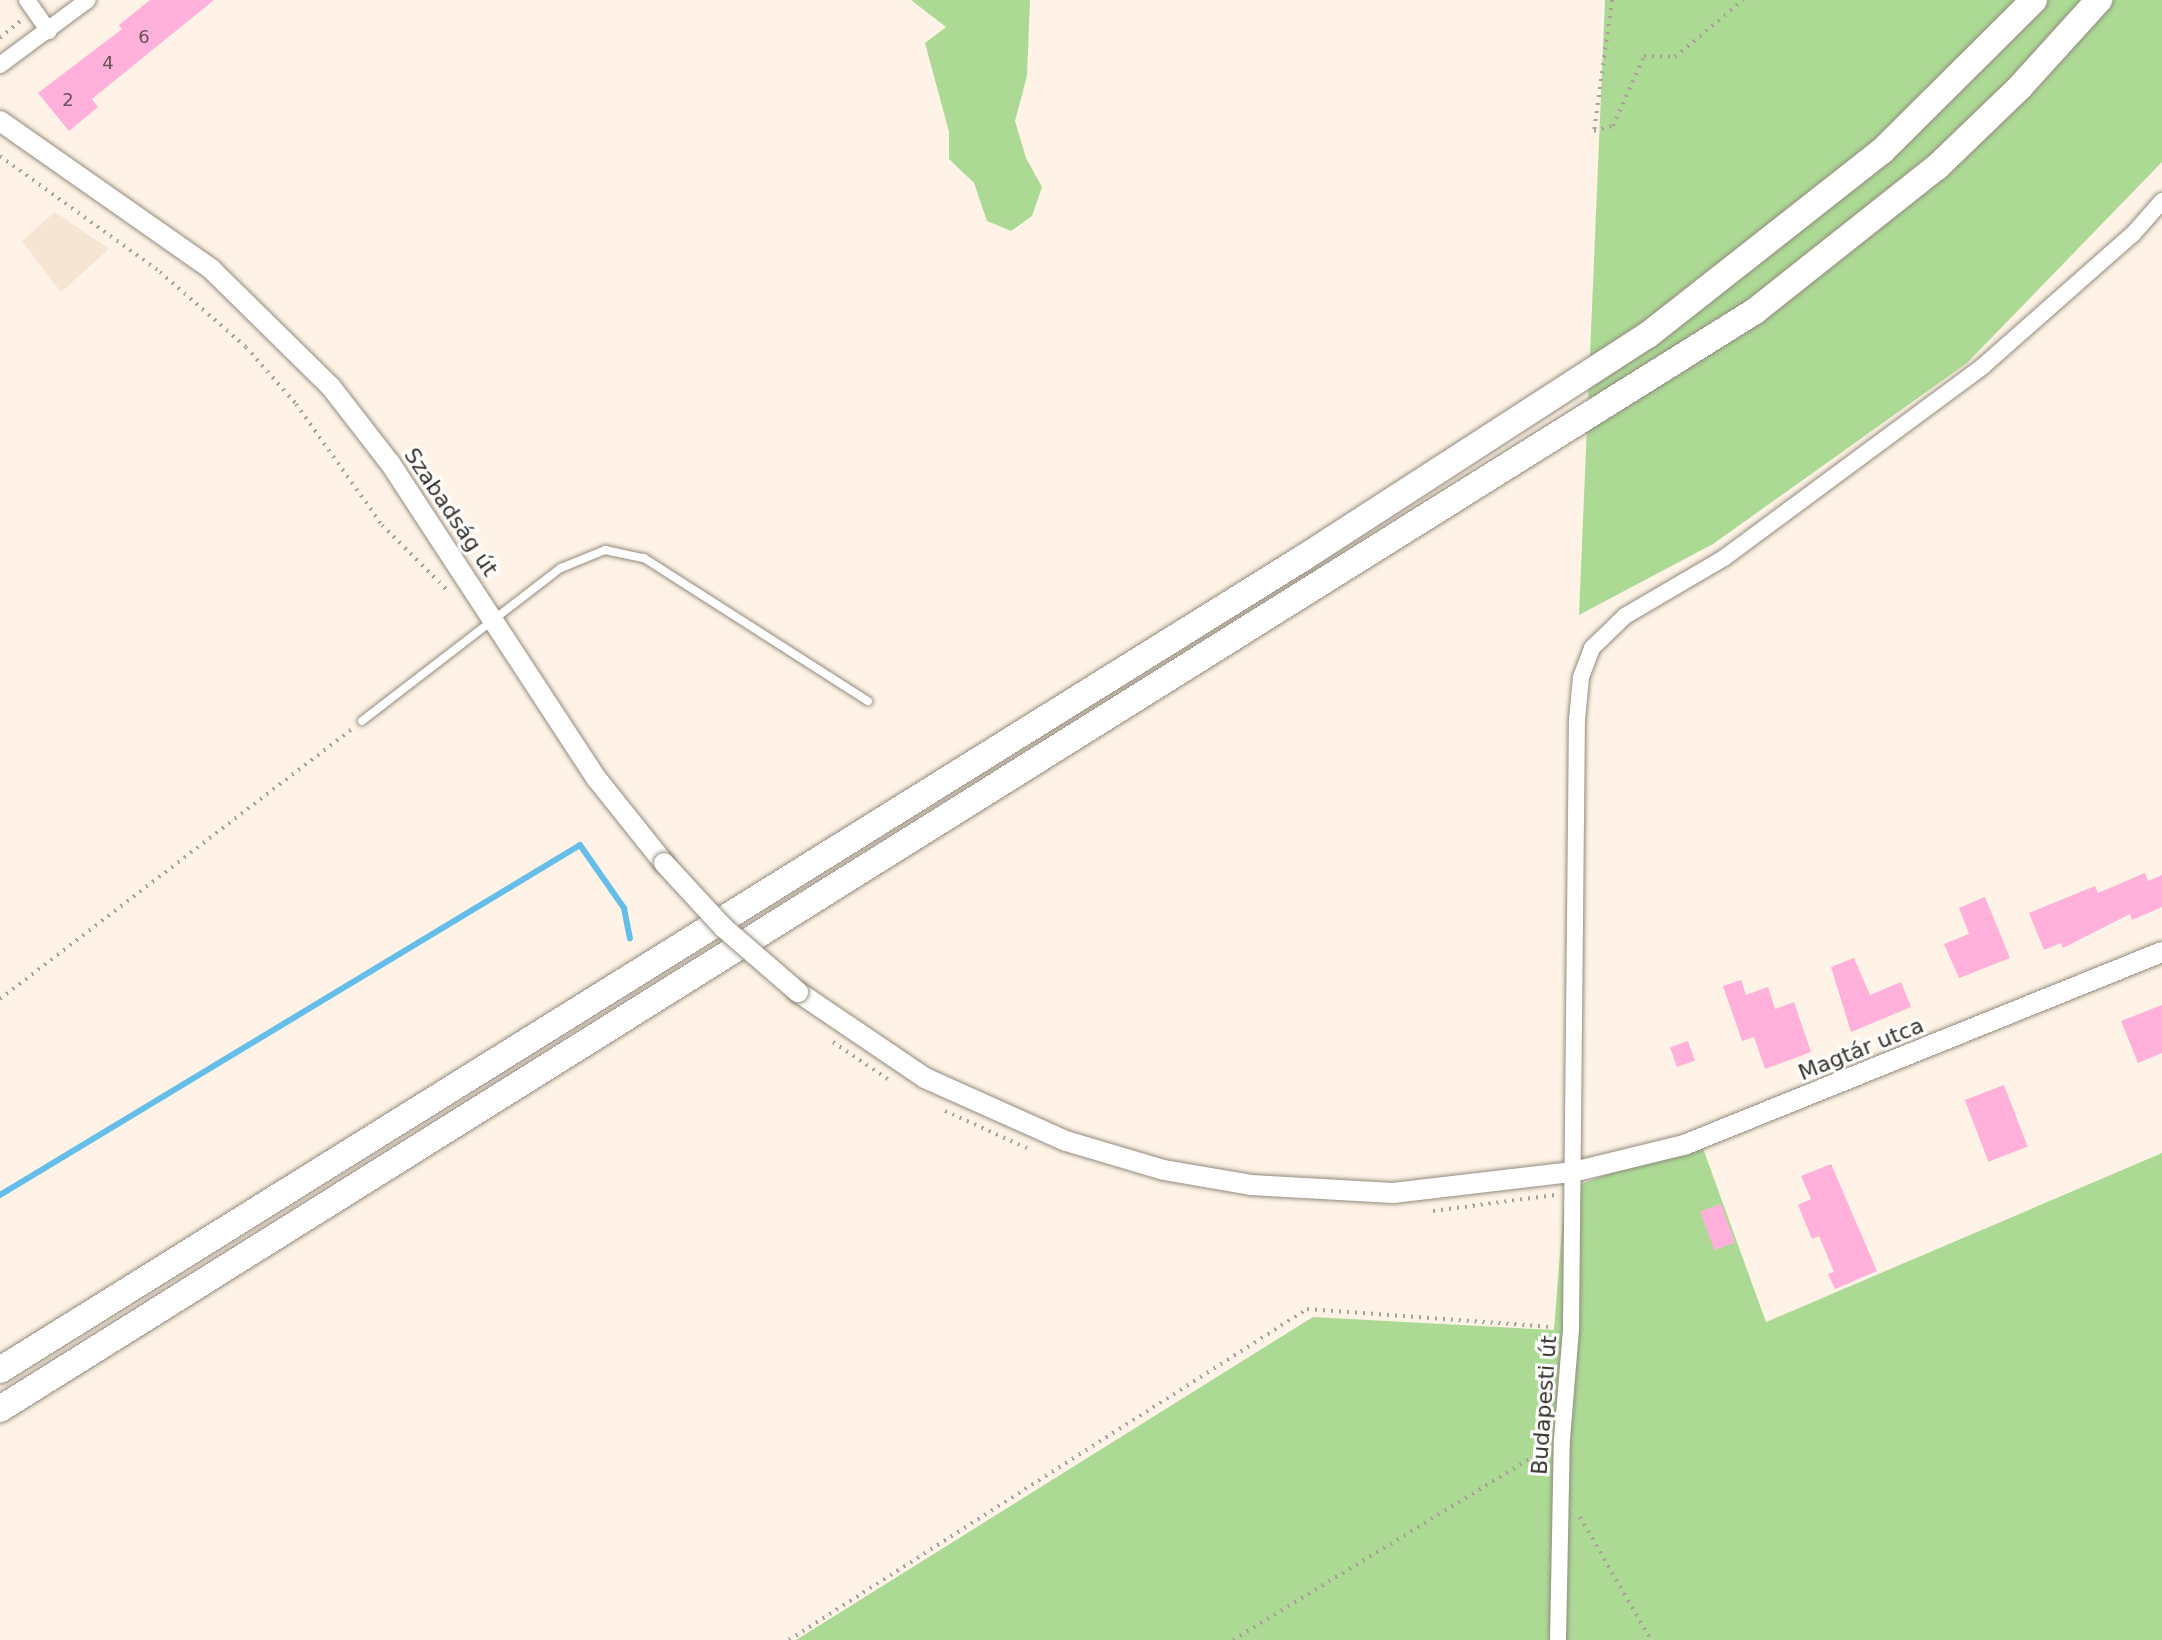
<!DOCTYPE html>
<html>
<head>
<meta charset="utf-8">
<style>
  body { margin:0 }
  #map { position:relative; width:2162px; height:1640px; overflow:hidden; background:#fef3e6; font-family:"DejaVu Sans",sans-serif }
  div>[style] { position:absolute }
  [style*='--x'] { left:calc(var(--x)*1px); top:calc(var(--y)*1px); width:calc(var(--w)*1px); rotate:calc(var(--a)*1deg) }
  .built>* { inset:0; background:#f5e5d2 }
  .green>* { inset:0; background:#acda95 }
  .stream>* { height:6px; margin:-3px; padding:0 3px; transform-origin:3px; border-radius:3px; background:#65bee9 }
  .building>* { inset:0; background:#ffb1dc; transform-origin:0 0 }
  .path>* { height:4px; margin-top:-2px; transform-origin:0; background:repeating-linear-gradient(90deg,#aaa198 0 2px,transparent 0 8px) }
  .roads { filter:drop-shadow(0 0 2px #938a7e) drop-shadow(0 0 2px #938a7e) }
  .service>* { height:8px; margin:-4px; padding:0 4px; transform-origin:4px; border-radius:4px; background:#fff }
  .minor>* { height:16px; margin:-8px; padding:0 8px; transform-origin:8px; border-radius:8px; background:#fff }
  .tertiary>* { height:20px; margin:-10px; padding:0 10px; transform-origin:10px; border-radius:10px; background:#fff }
  .trunk>* { height:26px; margin:-13px; padding:0 13px; transform-origin:13px; border-radius:13px; background:#fff }
  .bridges { filter:drop-shadow(0 0 2px #938a7e) drop-shadow(0 0 2px #938a7e) }
  .tertiary-bridge>* { height:20px; margin:-10px; padding:0 10px; transform-origin:10px; border-radius:10px; background:#fff }
  span { translate:-50% -50%; white-space:nowrap; text-align:center; line-height:1.15; -webkit-text-stroke:6px #fff; paint-order:stroke }
  .number-label { font-size:18px; color:#685158 }
  .number-label span { -webkit-text-stroke-width:0 }
  .street-label { font-size:22px; color:#35312c }
</style>
</head>
<body>
<div id="map">
  <div class="built">
    <i style="clip-path:polygon(55px 212px,109px 249px,61px 292px,22px 241px)"></i>
  </div>
  <div class="green">
    <i style="clip-path:polygon(911px 0,1030px 0,1027px 76px,1015px 121px,1026px 158px,1042px 187px,1032px 216px,1011px 231px,987px 221px,974px 183px,949px 159px,949px 132px,925px 43px,946px 27px)"></i>
    <i style="clip-path:polygon(1605px 0,2162px 0,2162px 162px,1967px 363px,1713px 544px,1579px 615px)"></i>
    <i style="clip-path:polygon(1700px 1140px,1766px 1322px,2162px 1153px,2162px 1640px,796px 1640px,1313px 1317px,1554px 1330px,1565px 1190px)"></i>
  </div>
  <div class="stream">
    <i style="--x:0;--y:1195;--w:677;--a:-31.11"></i>
    <i style="--x:580;--y:845;--w:77;--a:55.1"></i>
    <i style="--x:624;--y:908;--w:31;--a:79"></i>
  </div>
  <div class="building">
    <i style="clip-path:polygon(150px 0,214px 0,92px 99px,98px 107px,69px 131px,38px 93px,122px 29px,119px 25px)"></i>
    <i style="clip-path:polygon(2145px 873px,2148px 881px,2162px 875px,2162px 907px,2132px 920px,2130px 914px,2063px 948px,2061px 943px,2044px 950px,2029px 913px,2095px 886px,2098px 893px)"></i>
    <i style="clip-path:polygon(1985px 897px,2010px 958px,1959px 978px,1944px 944px,1969px 934px,1959px 908px)"></i>
    <i style="clip-path:polygon(1854px 958px,1870px 995px,1901px 982px,1911px 1007px,1851px 1032px,1831px 967px)"></i>
    <i style="clip-path:polygon(1741px 980px,1746px 995px,1768px 987px,1775px 1009px,1794px 1002px,1811px 1052px,1765px 1069px,1754px 1037px,1742px 1041px,1723px 986px)"></i>
    <i style="clip-path:polygon(2162px 1005px,2162px 1053px,2138px 1063px,2121px 1021px)"></i>
    <i style="left:1688px;top:1041px;width:21px;height:19px;rotate:71deg"></i>
    <i style="left:2004px;top:1085px;width:66px;height:42px;rotate:69deg"></i>
    <i style="clip-path:polygon(1831px 1164px,1877px 1271px,1835px 1289px,1828px 1274px,1834px 1272px,1819px 1236px,1812px 1239px,1798px 1205px,1811px 1199px,1801px 1176px)"></i>
    <i style="left:1721px;top:1204px;width:41px;height:22px;rotate:70deg"></i>
  </div>
  <div class="path">
    <i style="--x:1612;--y:0;--w:132;--a:97.8"></i>
    <i style="--x:1594;--y:131;--w:20;--a:-15"></i>
    <i style="--x:1613;--y:126;--w:77;--a:-66.1"></i>
    <i style="--x:1644;--y:56;--w:31;--a:2"></i>
    <i style="--x:1675;--y:57;--w:89;--a:-40"></i>
    <i style="--x:0;--y:38;--w:26;--a:-40"></i>
    <i style="--x:0;--y:156;--w:198;--a:35.9"></i>
    <i style="--x:160;--y:272;--w:114;--a:41.1"></i>
    <i style="--x:246;--y:347;--w:76;--a:48.7"></i>
    <i style="--x:296;--y:404;--w:148;--a:54.6"></i>
    <i style="--x:382;--y:525;--w:93;--a:45"></i>
    <i style="--x:0;--y:999;--w:445;--a:-37.5"></i>
    <i style="--x:833;--y:1042;--w:71;--a:34.1"></i>
    <i style="--x:945;--y:1111;--w:92;--a:24.3"></i>
    <i style="--x:1433;--y:1211;--w:123;--a:-7.5"></i>
    <i style="--x:1580;--y:1517;--w:142;--a:60"></i>
    <i style="--x:789;--y:1640;--w:615;--a:-32.58"></i>
    <i style="--x:1307;--y:1309;--w:248;--a:4.2"></i>
    <i style="--x:1233;--y:1640;--w:363;--a:-31.4"></i>
  </div>
  <div class="roads">
    <div class="service">
      <i style="--x:362;--y:721;--w:251;--a:-37.6"></i>
      <i style="--x:561;--y:568;--w:48;--a:-22.2"></i>
      <i style="--x:605;--y:550;--w:40;--a:12"></i>
      <i style="--x:644;--y:558;--w:266;--a:32.6"></i>
    </div>
    <div class="minor">
      <i style="--x:27;--y:0;--w:38;--a:55"></i>
      <i style="--x:0;--y:65;--w:109;--a:-36.5"></i>
      <i style="--x:1558;--y:1640;--w:201;--a:-88.9"></i>
      <i style="--x:1562;--y:1439;--w:110;--a:-85.3"></i>
      <i style="--x:1571;--y:1329;--w:609;--a:-89.44"></i>
      <i style="--x:1577;--y:720;--w:43;--a:-84.7"></i>
      <i style="--x:1581;--y:677;--w:31;--a:-69"></i>
      <i style="--x:1592;--y:648;--w:46;--a:-44.1"></i>
      <i style="--x:1625;--y:616;--w:115;--a:-30.4"></i>
      <i style="--x:1724;--y:558;--w:321;--a:-36.5"></i>
      <i style="--x:1982;--y:367;--w:201;--a:-41.4"></i>
      <i style="--x:2133;--y:234;--w:44;--a:-48.7"></i>
    </div>
    <div class="tertiary">
      <i style="--x:0;--y:121;--w:258;--a:35"></i>
      <i style="--x:211;--y:269;--w:168;--a:44.5"></i>
      <i style="--x:331;--y:387;--w:96;--a:52.2"></i>
      <i style="--x:390;--y:463;--w:378;--a:56.8"></i>
      <i style="--x:597;--y:779;--w:107;--a:51.4"></i>
      <i style="--x:798;--y:992;--w:153;--a:34.1"></i>
      <i style="--x:925;--y:1078;--w:154;--a:24.1"></i>
      <i style="--x:1066;--y:1141;--w:102;--a:16.5"></i>
      <i style="--x:1164;--y:1170;--w:88;--a:9.8"></i>
      <i style="--x:1251;--y:1185;--w:142;--a:3.2"></i>
      <i style="--x:1393;--y:1193;--w:181;--a:-6.7"></i>
      <i style="--x:1573;--y:1172;--w:114;--a:-13.7"></i>
      <i style="--x:1684;--y:1145;--w:515;--a:-21.99"></i>
    </div>
    <div class="trunk">
      <i style="--x:0;--y:1370;--w:1535;--a:-31.93"></i>
      <i style="--x:1303;--y:558;--w:411;--a:-32.9"></i>
      <i style="--x:1648;--y:335;--w:298;--a:-38.2"></i>
      <i style="--x:1882;--y:151;--w:214;--a:-44.8"></i>
      <i style="--x:0;--y:1409;--w:2070;--a:-32.03"></i>
      <i style="--x:1755;--y:311;--w:232;--a:-38.4"></i>
      <i style="--x:1937;--y:167;--w:115;--a:-43.9"></i>
      <i style="--x:2020;--y:87;--w:118;--a:-47.8"></i>
    </div>
  </div>
  <div class="bridges">
    <div class="tertiary-bridge">
      <i style="--x:664;--y:863;--w:88;--a:47.3"></i>
      <i style="--x:724;--y:928;--w:98;--a:40.9"></i>
    </div>
  </div>
  <div class="number-label">
    <span style="left:144px;top:37px">6</span>
    <span style="left:108px;top:63px">4</span>
    <span style="left:68px;top:100px">2</span>
  </div>
  <div class="street-label">
    <span style="left:451px;top:512px;rotate:56deg">Szabadság út</span>
    <span style="left:1861px;top:1049px;rotate:-22deg">Magtár utca</span>
    <span style="left:1544px;top:1405px;rotate:-86deg">Budapesti út</span>
  </div>
</div>
</body>
</html>
